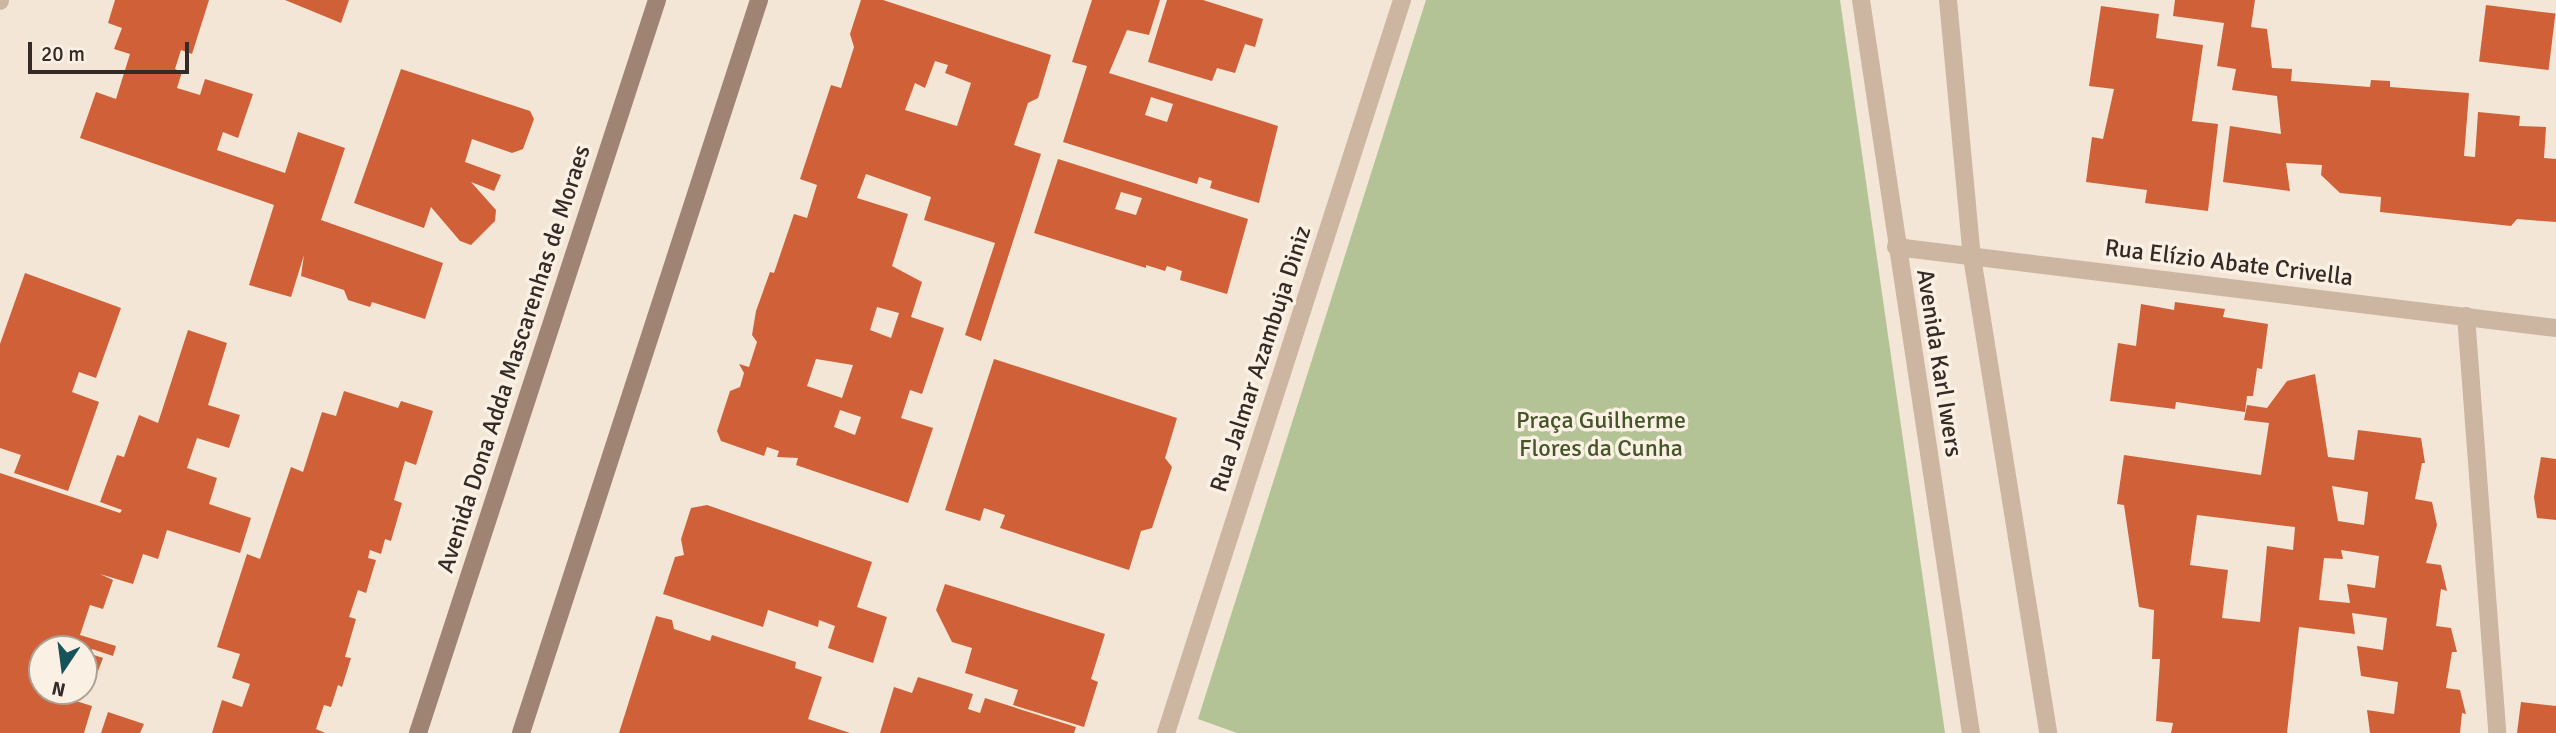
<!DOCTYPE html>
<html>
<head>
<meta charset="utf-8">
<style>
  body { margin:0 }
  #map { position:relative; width:2556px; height:733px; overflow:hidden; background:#f3e6d6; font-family:Signika,sans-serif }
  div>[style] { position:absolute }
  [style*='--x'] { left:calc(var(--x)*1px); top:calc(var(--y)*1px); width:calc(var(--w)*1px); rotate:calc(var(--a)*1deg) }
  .green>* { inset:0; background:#b3c395 }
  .building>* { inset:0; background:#d06037; transform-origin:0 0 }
  .minor>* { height:18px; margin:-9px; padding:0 9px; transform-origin:9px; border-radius:9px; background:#ccb6a2 }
  .tertiary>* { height:18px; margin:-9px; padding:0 9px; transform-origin:9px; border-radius:9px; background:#ccb6a2 }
  .secondary>* { height:18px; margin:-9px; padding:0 9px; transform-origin:9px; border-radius:9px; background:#9f8473 }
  span { translate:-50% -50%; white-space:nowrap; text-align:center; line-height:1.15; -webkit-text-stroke:7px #faf0e3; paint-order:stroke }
  .street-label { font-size:24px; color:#352a25 }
  .park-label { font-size:24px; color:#435627 }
  .north { position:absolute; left:28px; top:635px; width:70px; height:70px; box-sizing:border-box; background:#faf0e3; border:2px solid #aba197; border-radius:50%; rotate:193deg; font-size:19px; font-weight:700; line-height:28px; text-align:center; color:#352a25 }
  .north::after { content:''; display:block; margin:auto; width:24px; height:32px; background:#17545a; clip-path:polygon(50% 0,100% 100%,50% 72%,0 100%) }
  .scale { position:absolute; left:28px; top:42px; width:161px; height:32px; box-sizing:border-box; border:4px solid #352a25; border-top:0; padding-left:9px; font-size:21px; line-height:24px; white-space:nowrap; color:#352a25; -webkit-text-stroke:5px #faf0e3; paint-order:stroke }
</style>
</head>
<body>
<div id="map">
  <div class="green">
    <i style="clip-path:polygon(1426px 0,1840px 0,1945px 733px,1237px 733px,1198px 719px)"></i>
  </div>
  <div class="building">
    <i style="clip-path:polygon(115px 0,209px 0,192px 54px,181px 50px,175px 69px,182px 72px,177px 88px,200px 95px,205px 79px,253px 94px,238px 138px,223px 132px,217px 150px,285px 173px,298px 132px,345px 148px,321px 220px,443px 263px,425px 319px,372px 302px,370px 307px,348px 300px,344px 290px,301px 276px,304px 255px,291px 297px,249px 285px,274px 205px,80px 138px,96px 92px,116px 99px,130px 54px,114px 49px,122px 28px,108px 23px)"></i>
    <i style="clip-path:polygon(285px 0,349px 0,341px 23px)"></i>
    <i style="clip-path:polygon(evenodd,861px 0,883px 0,1051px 55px,1038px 98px,1028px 103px,1014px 145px,1041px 154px,981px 341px,965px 335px,995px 243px,924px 220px,931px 197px,866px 174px,857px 198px,908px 214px,892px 266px,922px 282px,911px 317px,944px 328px,922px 394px,910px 390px,901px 418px,933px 428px,908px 503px,796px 465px,798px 458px,777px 457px,779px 451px,767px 447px,764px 456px,721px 441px,717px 431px,730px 391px,740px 387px,744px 373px,739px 364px,749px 367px,757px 342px,752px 335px,756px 311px,770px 272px,774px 273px,794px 214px,807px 218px,817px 185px,800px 179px,831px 85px,841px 88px,854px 47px,850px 34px,861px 0,935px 61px,948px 65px,945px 73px,971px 83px,957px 126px,905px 110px,915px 83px,925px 88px,935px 61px,861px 0,877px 307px,899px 313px,891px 338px,870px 330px,877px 307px,861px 0,816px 359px,853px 365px,842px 398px,807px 386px,816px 359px,861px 0,840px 410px,861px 417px,855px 435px,834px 427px,840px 410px)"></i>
    <i style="clip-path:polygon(evenodd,1092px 0,1160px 0,1149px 35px,1127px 30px,1109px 73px,1278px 126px,1259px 203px,1210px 188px,1212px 181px,1199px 177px,1197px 184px,1063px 142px,1087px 66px,1072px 62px,1092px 0,1151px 97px,1173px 104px,1167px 122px,1145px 115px,1151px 97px)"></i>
    <i style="clip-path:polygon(1167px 0,1203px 0,1263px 19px,1255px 47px,1245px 44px,1235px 73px,1217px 68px,1212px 81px,1148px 62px)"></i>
    <i style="clip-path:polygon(2175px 0,2255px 0,2251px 27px,2267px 29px,2272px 68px,2292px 69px,2291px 81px,2370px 87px,2371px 80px,2390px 81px,2390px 87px,2469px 93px,2464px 156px,2475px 157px,2478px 112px,2520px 116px,2519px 126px,2546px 127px,2544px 158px,2556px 159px,2556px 222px,2517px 219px,2511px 226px,2380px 212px,2381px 197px,2340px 193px,2321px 175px,2322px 165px,2286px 163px,2290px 191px,2223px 182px,2230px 126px,2281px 134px,2277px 96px,2232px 90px,2236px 69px,2217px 66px,2224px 23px,2173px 16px)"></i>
    <i style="left:2486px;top:5px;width:70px;height:57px;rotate:7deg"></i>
    <i style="clip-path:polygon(2101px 6px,2159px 14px,2156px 38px,2203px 45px,2192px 121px,2218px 124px,2208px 211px,2145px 203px,2147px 190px,2086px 182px,2092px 137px,2103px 139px,2114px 89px,2089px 86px)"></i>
    <i style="clip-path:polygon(401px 69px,530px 111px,534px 119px,523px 149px,512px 153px,472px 139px,465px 162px,501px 175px,494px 191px,471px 182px,496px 210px,495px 221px,471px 245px,460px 241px,431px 207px,424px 228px,354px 203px)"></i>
    <i style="clip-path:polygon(evenodd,1058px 159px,1248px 219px,1227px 294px,1180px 280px,1182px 271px,1167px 266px,1165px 271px,1146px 265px,1146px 268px,1034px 233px,1058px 159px,1121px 192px,1142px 198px,1136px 215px,1115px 209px,1121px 192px)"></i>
    <i style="clip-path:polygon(25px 273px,121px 308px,96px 378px,79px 372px,72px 392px,99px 402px,68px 491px,14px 473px,21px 455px,0 448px,0 344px)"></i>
    <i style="clip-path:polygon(2175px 302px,2225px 309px,2223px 317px,2268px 324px,2262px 369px,2257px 368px,2253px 396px,2247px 396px,2245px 412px,2176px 402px,2175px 409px,2110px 401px,2118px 343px,2136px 346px,2141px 304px,2174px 310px)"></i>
    <i style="clip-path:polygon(188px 330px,227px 343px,208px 405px,240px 415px,229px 448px,197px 438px,187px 468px,217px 478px,209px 504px,251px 518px,240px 553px,167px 530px,158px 559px,143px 554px,133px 584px,100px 574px,113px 580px,103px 609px,90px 605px,80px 635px,116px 646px,113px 656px,92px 649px,91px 654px,103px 658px,98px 671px,84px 667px,84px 649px,42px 649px,42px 691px,64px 691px,63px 697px,92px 706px,84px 733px,0 733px,0 473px,120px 513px,122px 510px,100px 502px,117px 455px,124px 457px,139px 415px,158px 423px)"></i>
    <i style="clip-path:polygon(994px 359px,1177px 418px,1165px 458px,1172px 467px,1152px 528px,1141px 531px,1129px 570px,1000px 528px,1005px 515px,984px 508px,980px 521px,945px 510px)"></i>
    <i style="clip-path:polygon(evenodd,2315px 374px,2328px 457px,2354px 460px,2358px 430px,2421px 438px,2425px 463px,2422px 463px,2415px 499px,2432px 502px,2437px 525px,2426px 563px,2441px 565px,2447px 591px,2441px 589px,2436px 626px,2451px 628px,2457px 652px,2452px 652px,2446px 688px,2460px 690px,2466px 714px,2462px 713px,2460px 733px,2370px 733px,2367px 710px,2394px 714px,2398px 682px,2361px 676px,2357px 646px,2383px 650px,2387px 618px,2352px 613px,2355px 634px,2299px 627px,2287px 733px,2171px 733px,2173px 723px,2156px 721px,2160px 659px,2152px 659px,2154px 610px,2139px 607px,2124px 505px,2117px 504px,2124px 455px,2261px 475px,2269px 423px,2244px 420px,2247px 405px,2267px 408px,2287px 381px,2315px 374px,2332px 486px,2368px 492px,2364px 525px,2338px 521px,2332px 486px,2315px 374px,2197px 515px,2295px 527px,2293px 550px,2267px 546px,2260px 622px,2222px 618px,2228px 570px,2190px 565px,2197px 515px,2315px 374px,2341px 550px,2379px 556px,2375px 588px,2347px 584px,2350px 603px,2319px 600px,2324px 558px,2343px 559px,2341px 550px)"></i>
    <i style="clip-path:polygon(344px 391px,398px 408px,401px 401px,433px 411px,416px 465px,405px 461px,394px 500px,402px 503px,391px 541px,385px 539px,381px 554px,370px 550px,368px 558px,376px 560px,366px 593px,358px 590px,349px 617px,356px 619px,345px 657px,351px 658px,342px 687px,338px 685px,331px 707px,324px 705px,316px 729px,325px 733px,212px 733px,222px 700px,242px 707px,250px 684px,232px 678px,240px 654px,217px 647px,247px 554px,260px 559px,291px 467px,303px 472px,322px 412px,336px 416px)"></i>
    <i style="clip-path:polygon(2541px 457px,2556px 459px,2556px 520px,2537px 518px,2534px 497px)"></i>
    <i style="clip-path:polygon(707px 505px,872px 562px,857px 607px,887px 617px,873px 663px,828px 648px,835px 626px,819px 620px,818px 627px,768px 610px,763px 627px,663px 594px,675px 557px,684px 555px,681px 539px,691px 508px)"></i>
    <i style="clip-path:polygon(945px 584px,1105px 634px,1091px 679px,1098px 682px,1084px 727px,1013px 705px,1018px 690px,965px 673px,972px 648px,952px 642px,936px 610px)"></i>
    <i style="clip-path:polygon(656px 616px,672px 620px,674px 629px,710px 641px,712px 635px,796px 662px,795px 668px,822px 677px,808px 719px,850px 733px,619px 733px)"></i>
    <i style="clip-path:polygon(918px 677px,973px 694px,968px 709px,980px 713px,985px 698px,1076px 727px,1074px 733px,880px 733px,894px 687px,912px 693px)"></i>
    <i style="clip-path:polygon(2521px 702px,2556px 706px,2556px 733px,2517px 733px)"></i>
    <i style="clip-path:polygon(108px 712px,144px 724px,140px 733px,101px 733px)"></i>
  </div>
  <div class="minor">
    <i style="--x:0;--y:1;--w:1;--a:-90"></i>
    <i style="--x:1896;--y:247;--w:665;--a:7"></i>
    <i style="--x:2466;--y:316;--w:418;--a:85.7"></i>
    <i style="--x:1166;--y:733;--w:770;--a:-72.15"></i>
  </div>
  <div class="tertiary">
    <i style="--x:1861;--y:0;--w:741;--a:81.47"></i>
    <i style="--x:1948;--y:0;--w:258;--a:84.7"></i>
    <i style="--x:1972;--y:257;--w:482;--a:80.9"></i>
  </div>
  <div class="secondary">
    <i style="--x:418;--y:733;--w:771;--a:-71.94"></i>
    <i style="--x:521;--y:733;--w:771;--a:-72.01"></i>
  </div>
  <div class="street-label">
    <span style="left:2229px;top:263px;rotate:7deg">Rua Elízio Abate Crivella</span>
    <span style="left:514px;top:359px;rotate:-72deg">Avenida Dona Adda Mascarenhas de Moraes</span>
    <span style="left:1261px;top:359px;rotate:-72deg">Rua Jalmar Azambuja Diniz</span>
    <span style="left:1939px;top:363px;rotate:81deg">Avenida Karl Iwers</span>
  </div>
  <div class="park-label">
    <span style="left:1601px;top:435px">Praça Guilherme<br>Flores da Cunha</span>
  </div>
  <div class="north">N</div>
  <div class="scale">20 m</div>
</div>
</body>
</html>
